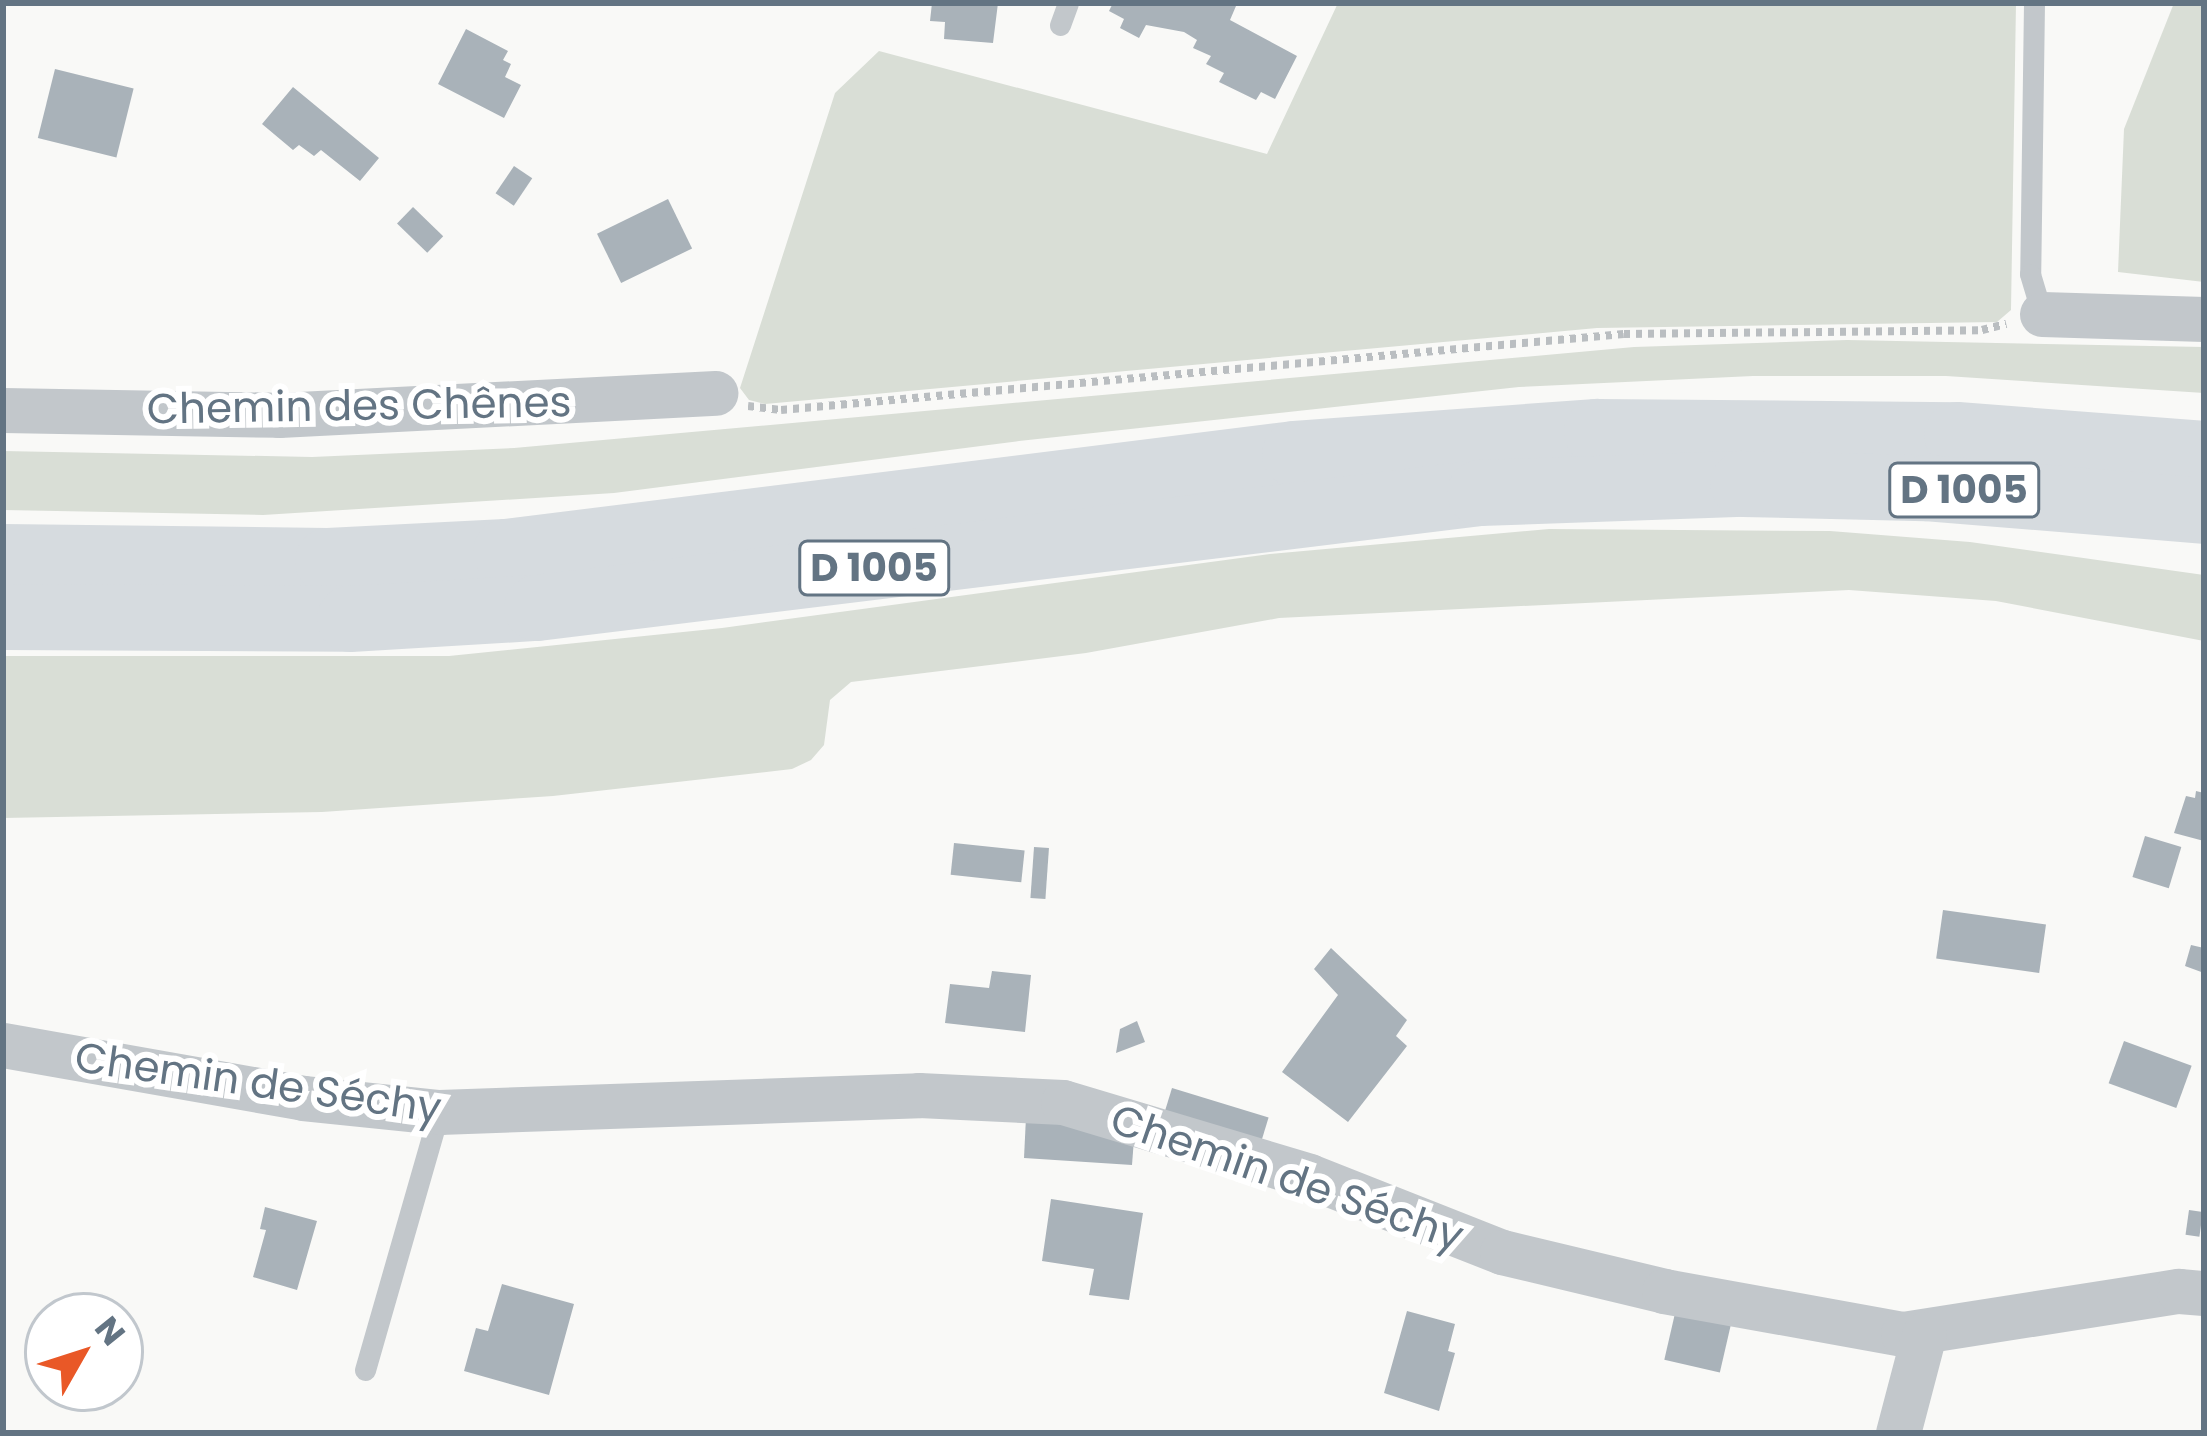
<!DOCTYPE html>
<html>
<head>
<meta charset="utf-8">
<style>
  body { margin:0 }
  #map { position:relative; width:2207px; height:1436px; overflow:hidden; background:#f9f9f7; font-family:Poppins,sans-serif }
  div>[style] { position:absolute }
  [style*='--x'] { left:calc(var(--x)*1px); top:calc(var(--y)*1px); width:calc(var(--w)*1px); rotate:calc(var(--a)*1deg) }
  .green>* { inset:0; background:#d9ded6 }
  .building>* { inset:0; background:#a9b2b9; transform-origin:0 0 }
  .path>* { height:8px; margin-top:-4px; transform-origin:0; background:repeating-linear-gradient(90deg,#babec1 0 6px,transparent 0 12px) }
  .lane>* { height:21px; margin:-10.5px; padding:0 10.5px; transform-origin:10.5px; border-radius:10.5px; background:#c2c7cb }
  .street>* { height:45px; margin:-22.5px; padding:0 22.5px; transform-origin:22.5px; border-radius:22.5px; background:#c2c7cb }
  .highway>* { height:66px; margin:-33px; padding:0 33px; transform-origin:33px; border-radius:33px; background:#d6dbdf }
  span { translate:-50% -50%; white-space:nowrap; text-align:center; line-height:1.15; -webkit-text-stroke:12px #fff; paint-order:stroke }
  .shield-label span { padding:3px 9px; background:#fff; border:3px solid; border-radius:9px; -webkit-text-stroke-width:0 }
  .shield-label { font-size:39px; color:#637483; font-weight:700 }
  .street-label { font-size:42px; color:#637483 }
  .frame { position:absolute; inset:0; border:6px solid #637483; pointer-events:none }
  .north { position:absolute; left:24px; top:1292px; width:120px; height:120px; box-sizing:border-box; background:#fff; border:3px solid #c1c7cd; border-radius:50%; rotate:51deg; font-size:33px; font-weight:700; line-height:48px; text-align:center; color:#637483 }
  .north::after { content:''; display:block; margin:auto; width:42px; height:54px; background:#e95827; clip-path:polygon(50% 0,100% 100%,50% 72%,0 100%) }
</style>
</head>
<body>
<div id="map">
  <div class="green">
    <i style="clip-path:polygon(1338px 3px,2016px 3px,2011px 310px,1997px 322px,1597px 328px,765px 404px,749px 400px,740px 388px,835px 93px,879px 51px,1267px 154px)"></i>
    <i style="clip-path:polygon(2174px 3px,2204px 3px,2204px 282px,2118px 272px,2124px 129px)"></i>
    <i style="clip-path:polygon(1847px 340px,2204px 347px,2204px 393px,1946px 376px,1753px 376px,1519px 387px,1019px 441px,614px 493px,263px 515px,3px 510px,3px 451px,312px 457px,514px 448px,1634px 347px)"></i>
    <i style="clip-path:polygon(1549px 529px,1830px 531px,1970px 542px,2204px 575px,2204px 641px,1996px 601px,1849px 590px,1279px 618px,1086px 653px,851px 682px,830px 700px,824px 745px,811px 760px,792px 769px,553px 796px,322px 812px,3px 818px,3px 656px,449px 656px,722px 628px,1270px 554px)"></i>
  </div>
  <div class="building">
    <i style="clip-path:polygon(932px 3px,998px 3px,993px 43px,944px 39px,945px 22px,930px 21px)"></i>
    <i style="clip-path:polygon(1113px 3px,1231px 3px,1236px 6px,1230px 20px,1297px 56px,1275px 99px,1261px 92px,1256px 100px,1219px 82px,1224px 73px,1206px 64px,1211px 56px,1193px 48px,1197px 40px,1184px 32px,1146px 25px,1139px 38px,1120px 28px,1124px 19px,1109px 11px)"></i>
    <i style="clip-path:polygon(466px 29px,508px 51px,503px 60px,511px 64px,505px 77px,521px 85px,504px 118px,438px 84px)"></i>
    <i style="left:55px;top:69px;width:81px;height:71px;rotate:14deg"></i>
    <i style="clip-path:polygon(293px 87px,379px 158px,360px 181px,321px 150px,314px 156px,299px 145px,293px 150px,262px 124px)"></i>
    <i style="left:514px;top:166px;width:22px;height:33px;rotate:34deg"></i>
    <i style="left:668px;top:199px;width:55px;height:79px;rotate:64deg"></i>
    <i style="left:413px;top:207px;width:42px;height:23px;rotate:44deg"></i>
    <i style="clip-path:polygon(2196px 791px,2204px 793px,2204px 841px,2174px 833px,2186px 796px,2195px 798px)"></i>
    <i style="left:2145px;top:836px;width:38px;height:43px;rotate:17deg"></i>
    <i style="left:954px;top:843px;width:71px;height:32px;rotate:6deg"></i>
    <i style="left:1034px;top:847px;width:15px;height:51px;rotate:4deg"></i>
    <i style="left:1943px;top:910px;width:104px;height:49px;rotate:8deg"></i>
    <i style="clip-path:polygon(2191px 945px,2204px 948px,2204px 973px,2185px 966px)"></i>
    <i style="clip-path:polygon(1331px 948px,1407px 1020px,1396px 1036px,1407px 1046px,1348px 1122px,1282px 1072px,1338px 995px,1314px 969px)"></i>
    <i style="clip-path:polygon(992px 971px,1031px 975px,1025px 1032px,945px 1023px,950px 984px,989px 988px)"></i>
    <i style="clip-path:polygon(1137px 1021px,1145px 1042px,1116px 1053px,1120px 1029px)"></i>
    <i style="left:2124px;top:1041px;width:72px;height:45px;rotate:20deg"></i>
    <i style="left:1172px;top:1088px;width:101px;height:29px;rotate:17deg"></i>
    <i style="clip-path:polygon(1026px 1117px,1134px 1139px,1132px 1165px,1024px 1158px)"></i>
    <i style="clip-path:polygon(1051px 1199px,1143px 1213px,1129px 1300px,1089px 1295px,1094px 1269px,1042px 1261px)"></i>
    <i style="clip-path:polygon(265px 1207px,317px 1221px,297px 1290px,253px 1277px,266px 1230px,260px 1229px)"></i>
    <i style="left:2189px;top:1210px;width:14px;height:25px;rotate:8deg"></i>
    <i style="clip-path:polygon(502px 1284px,574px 1304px,549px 1395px,464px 1371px,476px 1328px,488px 1331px)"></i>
    <i style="left:1676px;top:1309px;width:57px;height:52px;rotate:13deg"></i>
    <i style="clip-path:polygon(1407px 1311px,1455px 1324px,1448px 1351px,1455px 1353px,1439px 1411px,1384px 1393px)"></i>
  </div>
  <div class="path">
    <i style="--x:748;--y:406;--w:33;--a:7"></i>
    <i style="--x:781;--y:410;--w:846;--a:-5.15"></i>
    <i style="--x:1624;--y:334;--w:358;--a:-0.6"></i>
    <i style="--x:1982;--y:330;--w:25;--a:-14"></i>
  </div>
  <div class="lane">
    <i style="--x:2034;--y:3;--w:271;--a:90.8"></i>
    <i style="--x:2030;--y:274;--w:42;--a:73.3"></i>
    <i style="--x:1060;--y:25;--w:23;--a:-70"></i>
    <i style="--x:365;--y:1370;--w:268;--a:-74"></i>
  </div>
  <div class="street">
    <i style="--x:2042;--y:314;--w:162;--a:1.8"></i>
    <i style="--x:3;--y:410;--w:276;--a:1"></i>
    <i style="--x:279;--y:415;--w:437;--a:-2.9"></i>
    <i style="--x:3;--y:1045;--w:305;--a:10"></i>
    <i style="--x:303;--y:1098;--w:137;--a:5.9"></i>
    <i style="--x:439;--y:1112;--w:480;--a:-2"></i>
    <i style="--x:919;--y:1095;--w:144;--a:2.8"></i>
    <i style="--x:1063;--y:1102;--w:257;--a:16.7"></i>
    <i style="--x:1309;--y:1176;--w:207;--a:21.5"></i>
    <i style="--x:1502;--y:1252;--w:167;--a:13.5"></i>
    <i style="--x:1664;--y:1291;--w:243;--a:10.2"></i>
    <i style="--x:1903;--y:1334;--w:279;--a:-8.9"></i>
    <i style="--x:2179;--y:1291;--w:25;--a:5"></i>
    <i style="--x:1898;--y:1433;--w:102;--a:-75.3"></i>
  </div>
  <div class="highway">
    <i style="--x:3;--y:557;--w:325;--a:0.7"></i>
    <i style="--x:328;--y:561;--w:178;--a:-2.9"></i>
    <i style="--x:506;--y:552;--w:795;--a:-7.08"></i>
    <i style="--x:1295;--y:454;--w:303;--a:-4.2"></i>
    <i style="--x:1597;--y:432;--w:360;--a:0.5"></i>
    <i style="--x:1957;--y:435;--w:248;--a:4.4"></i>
    <i style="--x:3;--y:617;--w:347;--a:0.3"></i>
    <i style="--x:350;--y:619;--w:187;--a:-3.4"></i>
    <i style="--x:537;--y:608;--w:950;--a:-6.95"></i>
    <i style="--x:1480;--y:493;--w:263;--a:-2"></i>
    <i style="--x:1743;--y:484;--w:183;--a:1.3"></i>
    <i style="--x:1926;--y:488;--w:279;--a:4.7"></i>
  </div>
  <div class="shield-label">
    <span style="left:1964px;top:490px">D 1005</span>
    <span style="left:874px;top:568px">D 1005</span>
  </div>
  <div class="street-label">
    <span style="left:359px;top:406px;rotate:-1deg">Chemin des Chênes</span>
    <span style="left:258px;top:1083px;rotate:8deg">Chemin de Séchy</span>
    <span style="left:1287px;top:1178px;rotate:19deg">Chemin de Séchy</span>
  </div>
  <div class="frame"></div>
  <div class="north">N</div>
</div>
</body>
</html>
